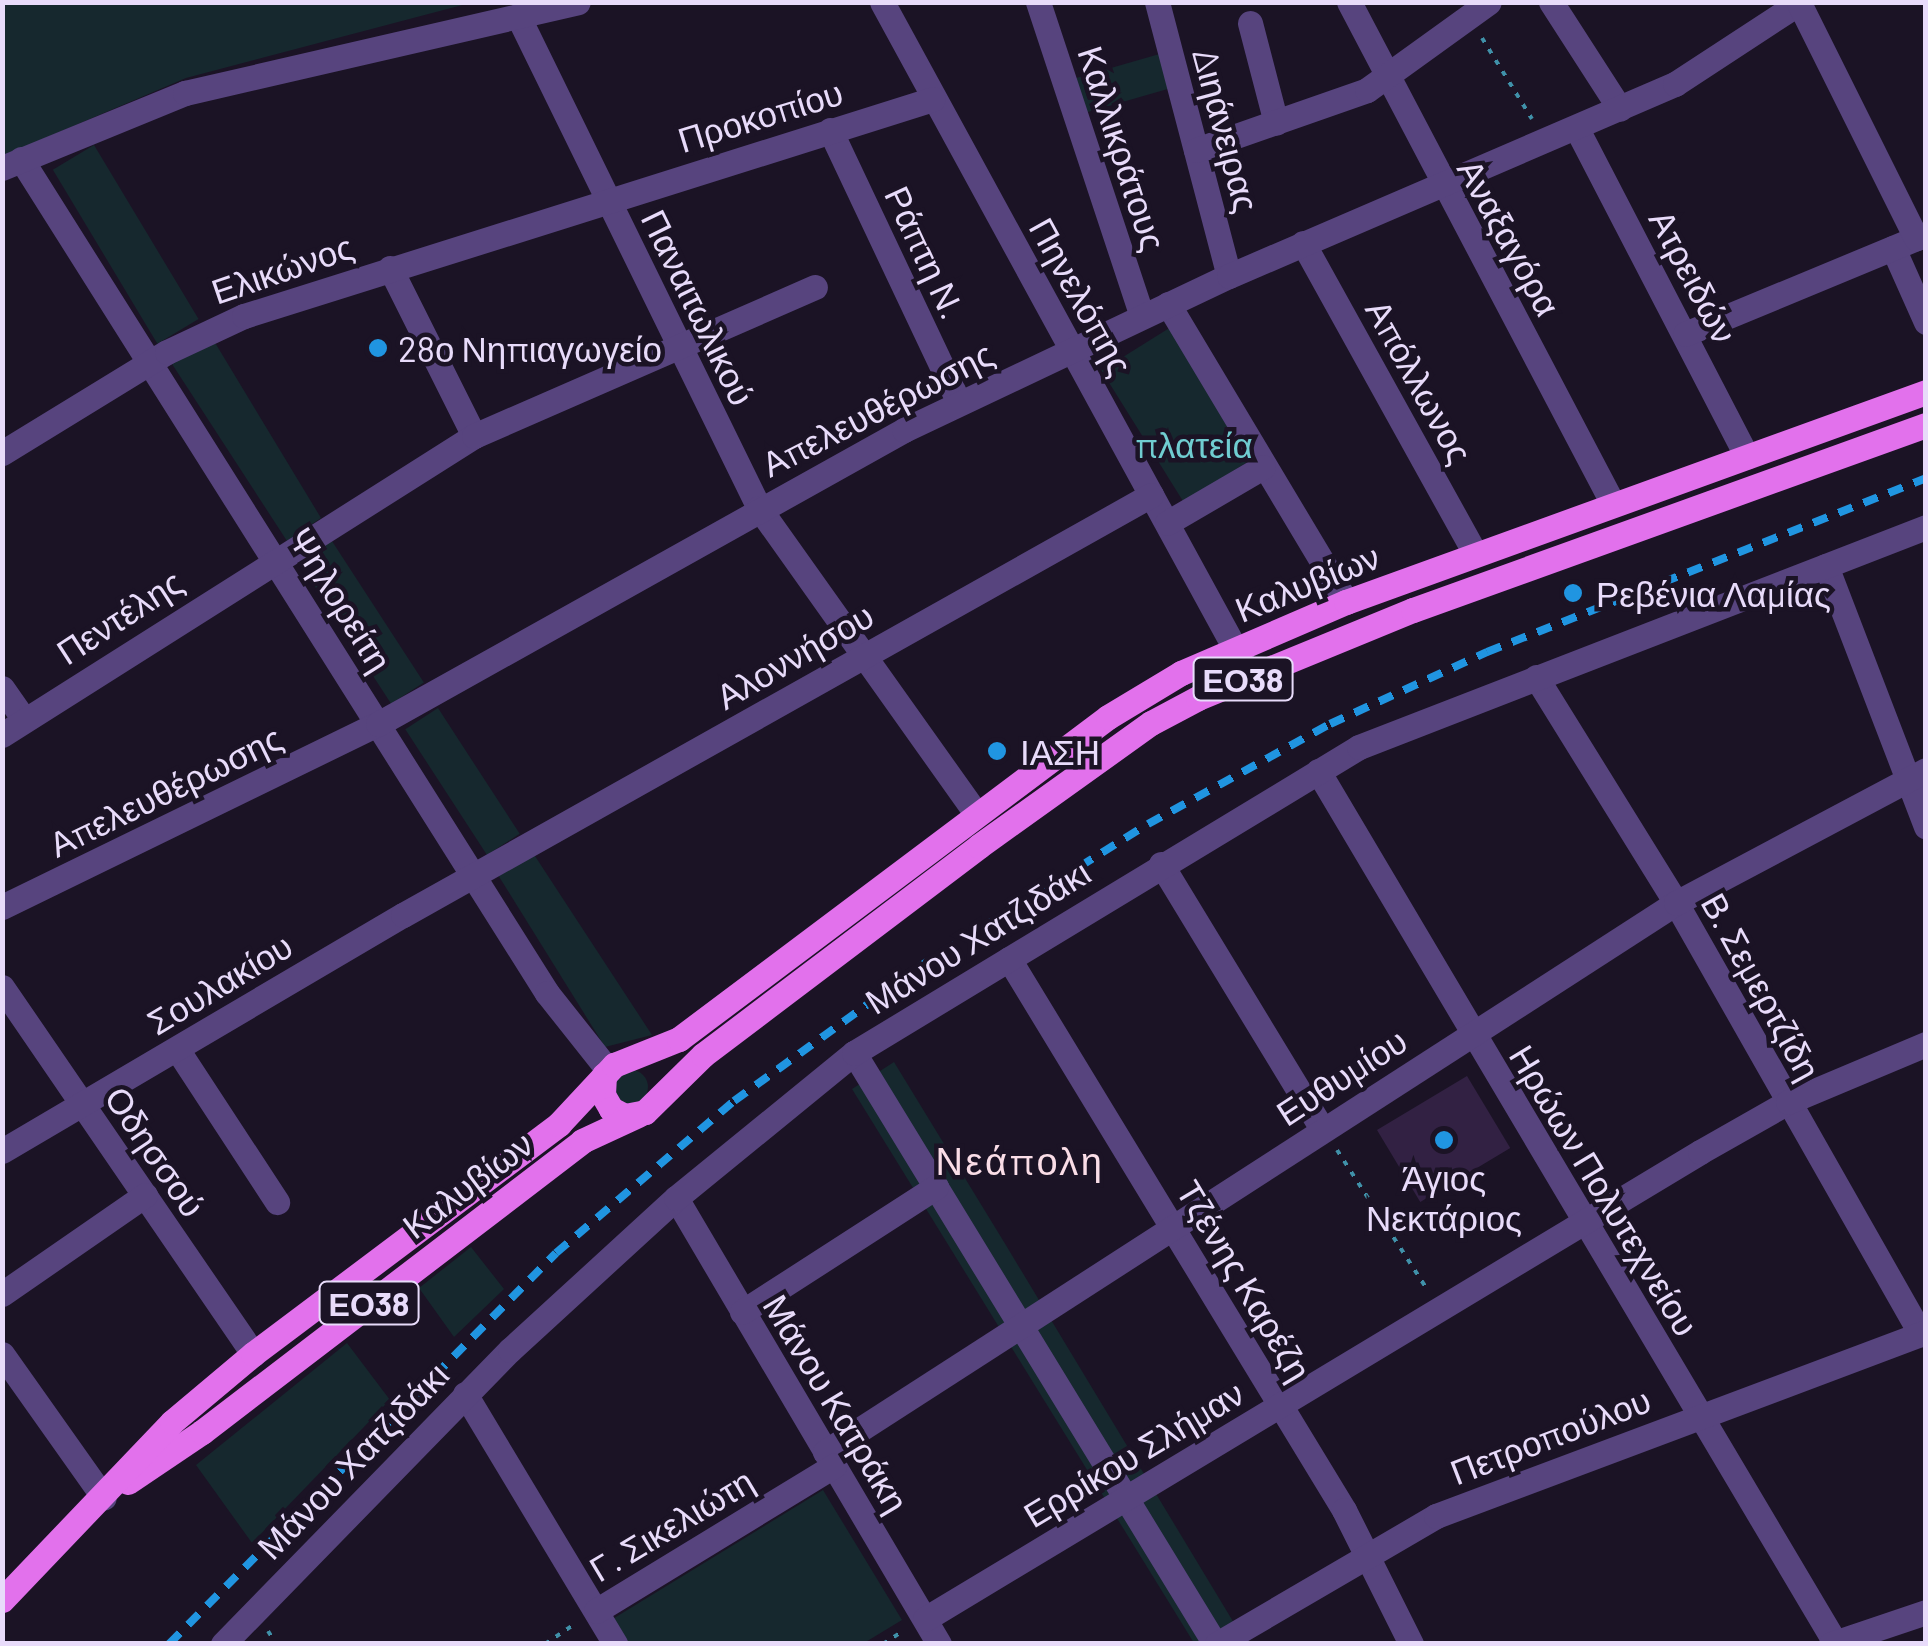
<!DOCTYPE html>
<html>
<head>
<meta charset="utf-8">
<style>
  body { margin:0 }
  #map { position:relative; width:1928px; height:1646px; overflow:hidden; background:#1b1325; font-family:Barlow,sans-serif }
  div>[style] { position:absolute }
  [style*='--x'] { left:calc(var(--x)*1px); top:calc(var(--y)*1px); width:calc(var(--w)*1px); rotate:calc(var(--a)*1deg) }
  .green>* { inset:0; background:#16282e; transform-origin:0 0 }
  .round { border-radius:50% }
  .building>* { inset:0; background:#322143; transform-origin:0 0 }
  .path>* { height:4px; margin-top:-2px; transform-origin:0; background:repeating-linear-gradient(90deg,#4091a9 0 5px,transparent 0 13px) }
  .minor>* { height:25px; margin:-12.5px; padding:0 12.5px; transform-origin:12.5px; border-radius:12.5px; background:#57447e }
  .major>* { height:25px; margin:-12.5px; padding:0 12.5px; transform-origin:12.5px; border-radius:12.5px; background:#e271ec }
  .rail>* { height:8px; margin-top:-4px; transform-origin:0; background:repeating-linear-gradient(90deg,#2095e1 0 15px,transparent 0 27px) }
  .dots>* { width:28px; height:28px; translate:-50% -50%; box-sizing:border-box; border:5px solid #1b1325; border-radius:50% }
  span { translate:-50% -50%; white-space:nowrap; text-align:center; line-height:1.15; -webkit-text-stroke:9px #1b1325; paint-order:stroke }
  .shield-label span { padding:2px 8px; background:#1b1325; border:2px solid; border-radius:8px; -webkit-text-stroke-width:0 }
  .shield-label { font-size:32px; color:#e8dbfa; font-weight:700 }
  .street-label { font-size:35px; color:#e8dbfa }
  .poi-label { font-size:35px; color:#e8dbfa }
  .left { translate:0 -50%; text-align:left }
  .park-label { font-size:35px; color:#70cdd1 }
  .neighbourhood-label { font-size:38px; color:#fadde7; letter-spacing:2.5px }
  .frame { position:absolute; inset:0; border:5px solid #e8dbfa; pointer-events:none }
</style>
</head>
<body>
<div id="map">
  <div class="green">
    <i style="clip-path:polygon(3px 3px,470px 3px,186px 78px,3px 156px)"></i>
    <i style="left:1163px;top:53px;width:36px;height:94px;rotate:74deg"></i>
    <i style="left:94px;top:145px;width:203px;height:48px;rotate:59deg"></i>
    <i style="left:1171px;top:327px;width:155px;height:82px;rotate:58deg"></i>
    <i style="clip-path:polygon(214px 341px,321px 518px,287px 541px,172px 364px)"></i>
    <i style="left:328px;top:535px;width:176px;height:39px;rotate:57deg"></i>
    <i style="left:438px;top:708px;width:150px;height:39px;rotate:57deg"></i>
    <i style="clip-path:polygon(533px 853px,652px 1035px,605px 1047px,498px 875px)"></i>
    <i style="clip-path:polygon(894px 1062px,1004px 1242px,1237px 1628px,1210px 1643px,1194px 1643px,852px 1089px)"></i>
    <i class="round" style="left:614px;top:1070px;width:34px;height:34px"></i>
    <i style="clip-path:polygon(471px 1247px,504px 1289px,454px 1337px,419px 1288px)"></i>
    <i style="clip-path:polygon(347px 1343px,390px 1400px,252px 1543px,196px 1465px)"></i>
    <i style="clip-path:polygon(823px 1490px,902px 1620px,864px 1643px,625px 1644px,611px 1620px)"></i>
  </div>
  <div class="building">
    <i style="left:1467px;top:1076px;width:84px;height:105px;rotate:59deg"></i>
  </div>
  <div class="path">
    <i style="--x:1482;--y:38;--w:95;--a:58.3"></i>
    <i style="--x:1337;--y:1150;--w:166;--a:57.1"></i>
    <i style="--x:268;--y:1631;--w:15;--a:58"></i>
    <i style="--x:545;--y:1644;--w:36;--a:-34"></i>
    <i style="--x:883;--y:1644;--w:24;--a:-33"></i>
  </div>
  <div class="minor">
    <i style="--x:882;--y:2;--w:768;--a:61.37"></i>
    <i style="--x:1038;--y:2;--w:331;--a:71.7"></i>
    <i style="--x:1157;--y:2;--w:283;--a:75.3"></i>
    <i style="--x:1349;--y:2;--w:567;--a:62.26"></i>
    <i style="--x:1551;--y:2;--w:127;--a:57.2"></i>
    <i style="--x:518;--y:16;--w:548;--a:63.9"></i>
    <i style="--x:759;--y:508;--w:373;--a:54.6"></i>
    <i style="--x:1250;--y:23;--w:103;--a:75.4"></i>
    <i style="--x:1577;--y:129;--w:369;--a:62.6"></i>
    <i style="--x:830;--y:130;--w:302;--a:64.7"></i>
    <i style="--x:1196;--y:150;--w:181;--a:-19.3"></i>
    <i style="--x:1367;--y:90;--w:150;--a:-35.8"></i>
    <i style="--x:21;--y:159;--w:986;--a:57.76"></i>
    <i style="--x:547;--y:993;--w:98;--a:51.6"></i>
    <i style="--x:2;--y:168;--w:198;--a:-22.3"></i>
    <i style="--x:185;--y:93;--w:403;--a:-13"></i>
    <i style="--x:1303;--y:243;--w:355;--a:61"></i>
    <i style="--x:1893;--y:248;--w:81;--a:66"></i>
    <i style="--x:390;--y:268;--w:188;--a:63.4"></i>
    <i style="--x:1168;--y:304;--w:347;--a:59.1"></i>
    <i style="--x:1685;--y:334;--w:261;--a:-22.5"></i>
    <i style="--x:2;--y:453;--w:193;--a:-31.5"></i>
    <i style="--x:167;--y:352;--w:85;--a:-25.1"></i>
    <i style="--x:244;--y:316;--w:722;--a:-17.48"></i>
    <i style="--x:1167;--y:523;--w:111;--a:-30.3"></i>
    <i style="--x:1826;--y:566;--w:279;--a:69"></i>
    <i style="--x:1536;--y:677;--w:266;--a:58.2"></i>
    <i style="--x:1676;--y:903;--w:496;--a:60.4"></i>
    <i style="--x:2;--y:688;--w:39;--a:55"></i>
    <i style="--x:2;--y:735;--w:559;--a:-32.35"></i>
    <i style="--x:474;--y:436;--w:372;--a:-23.6"></i>
    <i style="--x:1318;--y:771;--w:1015;--a:59.32"></i>
    <i style="--x:1161;--y:864;--w:311;--a:58.7"></i>
    <i style="--x:2;--y:907;--w:418;--a:-26"></i>
    <i style="--x:378;--y:724;--w:603;--a:-29.2"></i>
    <i style="--x:904;--y:430;--w:360;--a:-25.4"></i>
    <i style="--x:1229;--y:276;--w:486;--a:-23.3"></i>
    <i style="--x:1675;--y:84;--w:148;--a:-33.2"></i>
    <i style="--x:1799;--y:3;--w:263;--a:63.5"></i>
    <i style="--x:1009;--y:959;--w:645;--a:58.7"></i>
    <i style="--x:1344;--y:1510;--w:150;--a:63.4"></i>
    <i style="--x:2;--y:987;--w:445;--a:55.6"></i>
    <i style="--x:177;--y:1049;--w:183;--a:56.8"></i>
    <i style="--x:854;--y:1053;--w:693;--a:58.58"></i>
    <i style="--x:2;--y:1151;--w:465;--a:-30.5"></i>
    <i style="--x:403;--y:915;--w:858;--a:-29.31"></i>
    <i style="--x:676;--y:1198;--w:518;--a:59.47"></i>
    <i style="--x:2;--y:1294;--w:174;--a:-34.7"></i>
    <i style="--x:742;--y:1312;--w:231;--a:-32.8"></i>
    <i style="--x:2;--y:1354;--w:176;--a:54.7"></i>
    <i style="--x:465;--y:1394;--w:292;--a:59"></i>
    <i style="--x:825;--y:1452;--w:1013;--a:-32.83"></i>
    <i style="--x:1676;--y:903;--w:283;--a:-28"></i>
    <i style="--x:596;--y:1611;--w:279;--a:-31.4"></i>
    <i style="--x:925;--y:1619;--w:905;--a:-31.07"></i>
    <i style="--x:1700;--y:1152;--w:101;--a:-29.6"></i>
    <i style="--x:1788;--y:1102;--w:150;--a:-22.8"></i>
    <i style="--x:223;--y:1644;--w:411;--a:-45.7"></i>
    <i style="--x:510;--y:1350;--w:225;--a:-42.5"></i>
    <i style="--x:676;--y:1198;--w:230;--a:-39.2"></i>
    <i style="--x:854;--y:1053;--w:590;--a:-31.21"></i>
    <i style="--x:1359;--y:747;--w:608;--a:-21.21"></i>
    <i style="--x:1217;--y:1644;--w:254;--a:-30.3"></i>
    <i style="--x:1436;--y:1516;--w:523;--a:-20.58"></i>
    <i style="--x:1831;--y:1644;--w:100;--a:-18.6"></i>
  </div>
  <div class="major">
    <i style="--x:604;--y:1075;--w:20;--a:93"></i>
    <i style="--x:603;--y:1095;--w:16;--a:60"></i>
    <i style="--x:611;--y:1109;--w:16;--a:27"></i>
    <i style="--x:625;--y:1116;--w:20;--a:-11"></i>
    <i style="--x:645;--y:1112;--w:81;--a:-44.5"></i>
    <i style="--x:703;--y:1055;--w:346;--a:-37.1"></i>
    <i style="--x:979;--y:846;--w:211;--a:-35.6"></i>
    <i style="--x:1151;--y:723;--w:53;--a:-28"></i>
    <i style="--x:1198;--y:698;--w:232;--a:-22.3"></i>
    <i style="--x:1413;--y:610;--w:545;--a:-19.83"></i>
    <i style="--x:128;--y:1482;--w:89;--a:-34"></i>
    <i style="--x:202;--y:1432;--w:479;--a:-37.4"></i>
    <i style="--x:582;--y:1141;--w:62;--a:-24.9"></i>
    <i style="--x:2;--y:1600;--w:246;--a:-46.3"></i>
    <i style="--x:172;--y:1422;--w:106;--a:-40"></i>
    <i style="--x:253;--y:1354;--w:383;--a:-36.9"></i>
    <i style="--x:559;--y:1124;--w:81;--a:-47"></i>
    <i style="--x:614;--y:1065;--w:70;--a:-21.8"></i>
    <i style="--x:679;--y:1039;--w:536;--a:-36.89"></i>
    <i style="--x:1108;--y:717;--w:85;--a:-31.1"></i>
    <i style="--x:1181;--y:673;--w:180;--a:-23.3"></i>
    <i style="--x:1346;--y:602;--w:617;--a:-19.9"></i>
  </div>
  <div class="rail">
    <i style="--x:169;--y:1644;--w:550;--a:-45.29"></i>
    <i style="--x:556;--y:1253;--w:234;--a:-40.5"></i>
    <i style="--x:734;--y:1101;--w:228;--a:-35.9"></i>
    <i style="--x:919;--y:967;--w:270;--a:-32"></i>
    <i style="--x:1148;--y:824;--w:208;--a:-28.8"></i>
    <i style="--x:1330;--y:724;--w:173;--a:-24.6"></i>
    <i style="--x:1487;--y:652;--w:472;--a:-21.6"></i>
  </div>
  <div class="dots">
    <i style="left:378px;top:348px;background:#2095e1"></i>
    <i style="left:1573px;top:593px;background:#2095e1"></i>
    <i style="left:997px;top:751px;background:#2095e1"></i>
    <i style="left:1444px;top:1140px;background:#2095e1"></i>
  </div>
  <div class="shield-label">
    <span style="left:1243px;top:679px">ΕΟ38</span>
    <span style="left:369px;top:1303px">ΕΟ38</span>
  </div>
  <div class="street-label">
    <span style="left:760px;top:115px;rotate:-17deg">Προκοπίου</span>
    <span style="left:1227px;top:130px;rotate:75deg">Διηάνειρας</span>
    <span style="left:1123px;top:148px;rotate:72deg">Καλλικράτους</span>
    <span style="left:1510px;top:237px;rotate:61deg">Αναξαγόρα</span>
    <span style="left:926px;top:252px;rotate:65deg">Ράπτη Ν.</span>
    <span style="left:282px;top:268px;rotate:-19deg">Ελικώνος</span>
    <span style="left:1694px;top:276px;rotate:62deg">Ατρειδών</span>
    <span style="left:1082px;top:296px;rotate:61deg">Πηνελόπης</span>
    <span style="left:699px;top:307px;rotate:64deg">Παναιτωλικού</span>
    <span style="left:1420px;top:381px;rotate:61deg">Απόλλωνος</span>
    <span style="left:877px;top:408px;rotate:-27deg">Απελευθέρωσης</span>
    <span style="left:1307px;top:582px;rotate:-22deg">Καλυβίων</span>
    <span style="left:341px;top:599px;rotate:58deg">Ψηλορείτη</span>
    <span style="left:119px;top:616px;rotate:-33deg">Πεντέλης</span>
    <span style="left:794px;top:655px;rotate:-30deg">Αλοννήσου</span>
    <span style="left:165px;top:790px;rotate:-26deg">Απελευθέρωσης</span>
    <span style="left:977px;top:936px;rotate:-32deg">Μάνου Χατζιδάκι</span>
    <span style="left:219px;top:983px;rotate:-31deg">Σουλακίου</span>
    <span style="left:1762px;top:986px;rotate:61deg">Β. Σεμερτζίδη</span>
    <span style="left:1341px;top:1076px;rotate:-33deg">Ευθυμίου</span>
    <span style="left:156px;top:1151px;rotate:56deg">Οδησσού</span>
    <span style="left:467px;top:1184px;rotate:-37deg">Καλυβίων</span>
    <span style="left:1605px;top:1190px;rotate:59deg">Ηρώων Πολυτεχνείου</span>
    <span style="left:1245px;top:1280px;rotate:59deg">Τζένης Καρέζη</span>
    <span style="left:837px;top:1403px;rotate:59deg">Μάνου Κατράκη</span>
    <span style="left:1550px;top:1435px;rotate:-21deg">Πετροπούλου</span>
    <span style="left:1133px;top:1453px;rotate:-31deg">Ερρίκου Σλήμαν</span>
    <span style="left:352px;top:1460px;rotate:-46deg">Μάνου Χατζιδάκι</span>
    <span style="left:671px;top:1524px;rotate:-31deg">Γ. Σικελιώτη</span>
  </div>
  <div class="poi-label">
    <span class="left" style="left:398px;top:348px">28ο Νηπιαγωγείο</span>
    <span class="left" style="left:1596px;top:593px">Ρεβένια Λαμίας</span>
    <span class="left" style="left:1020px;top:751px">ΙΑΣΗ</span>
    <span style="left:1444px;top:1197px">Άγιος<br>Νεκτάριος</span>
  </div>
  <div class="park-label">
    <span style="left:1194px;top:444px">πλατεία</span>
  </div>
  <div class="neighbourhood-label">
    <span style="left:1020px;top:1161px">Νεάπολη</span>
  </div>
  <div class="frame"></div>
</div>
</body>
</html>
